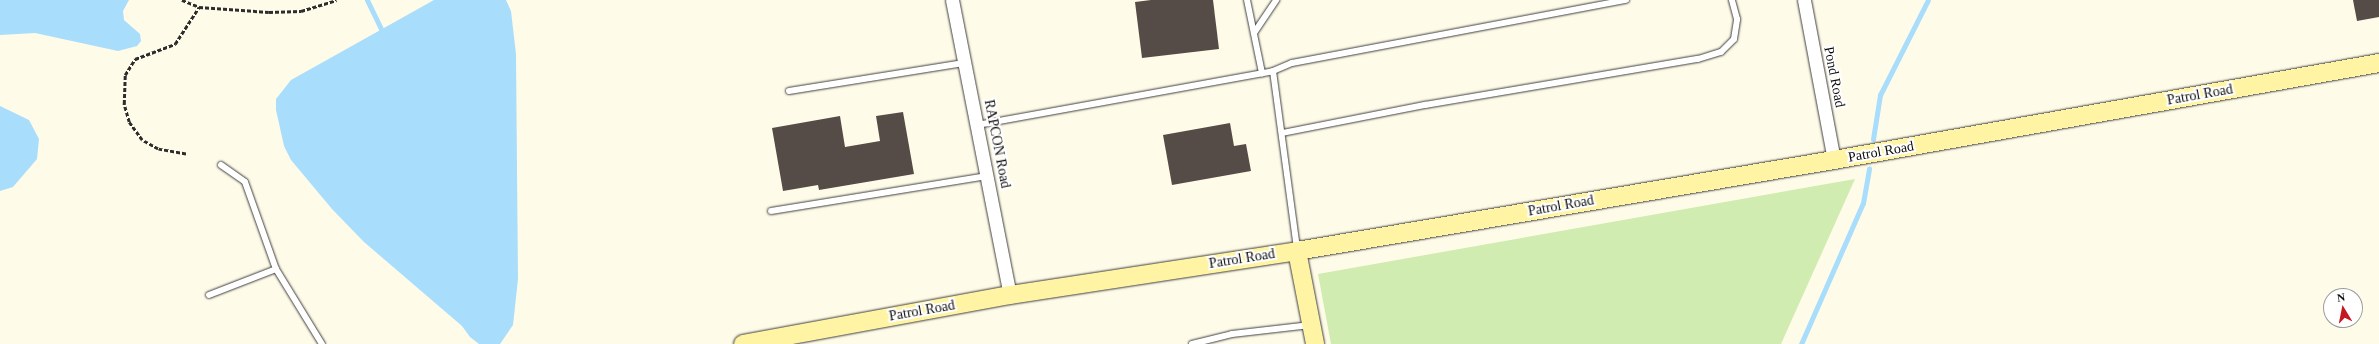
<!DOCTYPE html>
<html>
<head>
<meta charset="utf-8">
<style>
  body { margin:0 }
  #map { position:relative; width:2379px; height:344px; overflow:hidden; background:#fffbe9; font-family:Georgia,serif }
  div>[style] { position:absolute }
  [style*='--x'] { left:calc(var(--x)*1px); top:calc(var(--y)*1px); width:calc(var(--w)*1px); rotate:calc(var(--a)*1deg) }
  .green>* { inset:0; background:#d0ecb0 }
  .water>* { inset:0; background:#a9ddfc }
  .stream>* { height:5px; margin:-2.5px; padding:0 2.5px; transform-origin:2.5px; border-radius:2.5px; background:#a9ddfc }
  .building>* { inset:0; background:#554c47 }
  .path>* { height:2.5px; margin-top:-1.25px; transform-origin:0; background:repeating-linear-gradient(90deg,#2d2d2d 0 4px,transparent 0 6px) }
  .roads { filter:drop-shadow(0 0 1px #3e3e3e) drop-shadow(0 0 1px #3e3e3e) }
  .lane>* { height:6px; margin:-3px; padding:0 3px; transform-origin:3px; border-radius:3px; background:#fff }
  .street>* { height:13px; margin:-6.5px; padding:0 6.5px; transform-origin:6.5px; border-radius:6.5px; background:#fff }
  .secondary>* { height:18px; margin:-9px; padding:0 9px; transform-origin:9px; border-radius:9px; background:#fff4a4 }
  span { translate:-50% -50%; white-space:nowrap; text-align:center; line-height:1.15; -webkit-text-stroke:4px #fff; paint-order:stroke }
  .street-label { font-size:14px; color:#0b0b0b }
  .north { position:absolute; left:2323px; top:288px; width:40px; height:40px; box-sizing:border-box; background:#fff; border:1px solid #9d9d9d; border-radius:50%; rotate:350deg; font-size:11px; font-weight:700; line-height:16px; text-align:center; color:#0b0b0b }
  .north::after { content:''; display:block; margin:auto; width:14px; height:18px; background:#c61821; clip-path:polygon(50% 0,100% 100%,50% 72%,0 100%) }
</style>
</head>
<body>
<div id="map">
  <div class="green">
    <i style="clip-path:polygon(1855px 179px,1781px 344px,1331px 344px,1318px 274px)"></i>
  </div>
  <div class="water">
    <i style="clip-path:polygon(0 0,129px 0,123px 11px,124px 20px,140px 34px,141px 41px,137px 46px,118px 51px,35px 33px,0 35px)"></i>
    <i style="clip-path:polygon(434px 0,506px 0,511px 11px,516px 54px,518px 279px,513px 325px,500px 344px,479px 344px,470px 337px,462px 326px,364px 242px,332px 209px,291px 160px,284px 146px,276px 110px,276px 99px,291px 80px)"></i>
    <i style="clip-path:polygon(0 106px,29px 120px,39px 139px,37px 159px,13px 187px,0 191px)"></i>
  </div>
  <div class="stream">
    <i style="--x:367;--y:0;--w:39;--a:64"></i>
    <i style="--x:1873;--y:139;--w:45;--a:-81"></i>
    <i style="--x:1880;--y:95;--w:106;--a:-63.2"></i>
    <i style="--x:1801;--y:344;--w:154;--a:-66.3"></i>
    <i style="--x:1863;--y:203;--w:35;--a:-80"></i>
  </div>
  <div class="building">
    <i style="clip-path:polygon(1151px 0,1213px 0,1219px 49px,1142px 58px,1135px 2px)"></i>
    <i style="clip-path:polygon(2353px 0,2379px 0,2379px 17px,2357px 21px)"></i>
    <i style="clip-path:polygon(903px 112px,914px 174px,819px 190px,818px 185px,783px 191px,772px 128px,840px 116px,845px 147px,880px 141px,876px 116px)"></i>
    <i style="clip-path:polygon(1230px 123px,1234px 146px,1246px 144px,1251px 171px,1172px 185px,1163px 135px)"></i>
  </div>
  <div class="path">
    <i style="--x:182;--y:0;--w:18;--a:22"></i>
    <i style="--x:199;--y:7;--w:70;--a:4.1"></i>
    <i style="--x:269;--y:12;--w:32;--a:-2"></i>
    <i style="--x:301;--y:11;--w:37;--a:-17"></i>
    <i style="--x:186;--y:154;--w:28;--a:-170"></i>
    <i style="--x:158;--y:149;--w:18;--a:-151"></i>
    <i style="--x:142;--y:140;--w:22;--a:-126"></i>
    <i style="--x:129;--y:122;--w:19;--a:-106"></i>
    <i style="--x:124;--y:104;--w:29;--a:-88"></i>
    <i style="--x:125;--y:75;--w:19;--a:-58"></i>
    <i style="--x:135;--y:59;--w:43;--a:-20.6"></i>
    <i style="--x:175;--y:44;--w:44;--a:-57"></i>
  </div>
  <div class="roads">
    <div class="lane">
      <i style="--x:1247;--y:0;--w:75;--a:78.4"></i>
      <i style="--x:1254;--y:33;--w:40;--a:-56"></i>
      <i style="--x:1273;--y:71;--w:21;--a:-23"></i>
      <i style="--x:1292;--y:63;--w:340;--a:-10.7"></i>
      <i style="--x:789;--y:91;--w:177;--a:-9.1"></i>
      <i style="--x:977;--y:125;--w:301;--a:-10.3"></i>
      <i style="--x:1273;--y:71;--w:180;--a:82.3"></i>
      <i style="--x:1282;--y:133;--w:146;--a:-11.1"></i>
      <i style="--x:1425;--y:105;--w:277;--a:-9.6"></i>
      <i style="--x:1698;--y:59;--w:24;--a:-17"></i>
      <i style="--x:1721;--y:52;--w:18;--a:-45"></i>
      <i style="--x:1734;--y:39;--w:20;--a:-81"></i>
      <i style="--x:1737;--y:19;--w:20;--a:-105"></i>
      <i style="--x:221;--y:165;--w:29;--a:35"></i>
      <i style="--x:245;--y:182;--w:92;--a:70.4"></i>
      <i style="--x:276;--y:269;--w:88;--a:58.5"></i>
      <i style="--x:771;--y:211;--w:219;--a:-9.2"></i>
      <i style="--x:209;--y:295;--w:72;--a:-21.2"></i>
      <i style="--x:1192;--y:344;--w:41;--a:-14"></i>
      <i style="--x:1232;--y:334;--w:79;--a:-6.6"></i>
    </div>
    <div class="street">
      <i style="--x:952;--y:0;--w:301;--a:78.9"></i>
      <i style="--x:1804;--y:0;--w:163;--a:79.4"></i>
    </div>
    <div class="secondary">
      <i style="--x:1297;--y:251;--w:95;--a:79"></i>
      <i style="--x:743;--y:344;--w:271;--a:-10.4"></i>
      <i style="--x:1010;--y:295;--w:290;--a:-8.7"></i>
      <i style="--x:1297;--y:251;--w:545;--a:-9.62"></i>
      <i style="--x:1834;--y:160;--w:554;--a:-10.09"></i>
    </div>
  </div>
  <div class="street-label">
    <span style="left:1834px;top:77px;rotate:79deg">Pond Road</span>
    <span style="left:2200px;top:95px;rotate:-10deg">Patrol Road</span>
    <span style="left:997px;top:144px;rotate:79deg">RAPCON Road</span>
    <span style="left:1881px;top:152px;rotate:-10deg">Patrol Road</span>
    <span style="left:1561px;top:206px;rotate:-10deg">Patrol Road</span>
    <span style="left:1242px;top:259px;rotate:-9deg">Patrol Road</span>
    <span style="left:922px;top:311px;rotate:-10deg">Patrol Road</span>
  </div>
  <div class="north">N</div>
</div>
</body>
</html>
